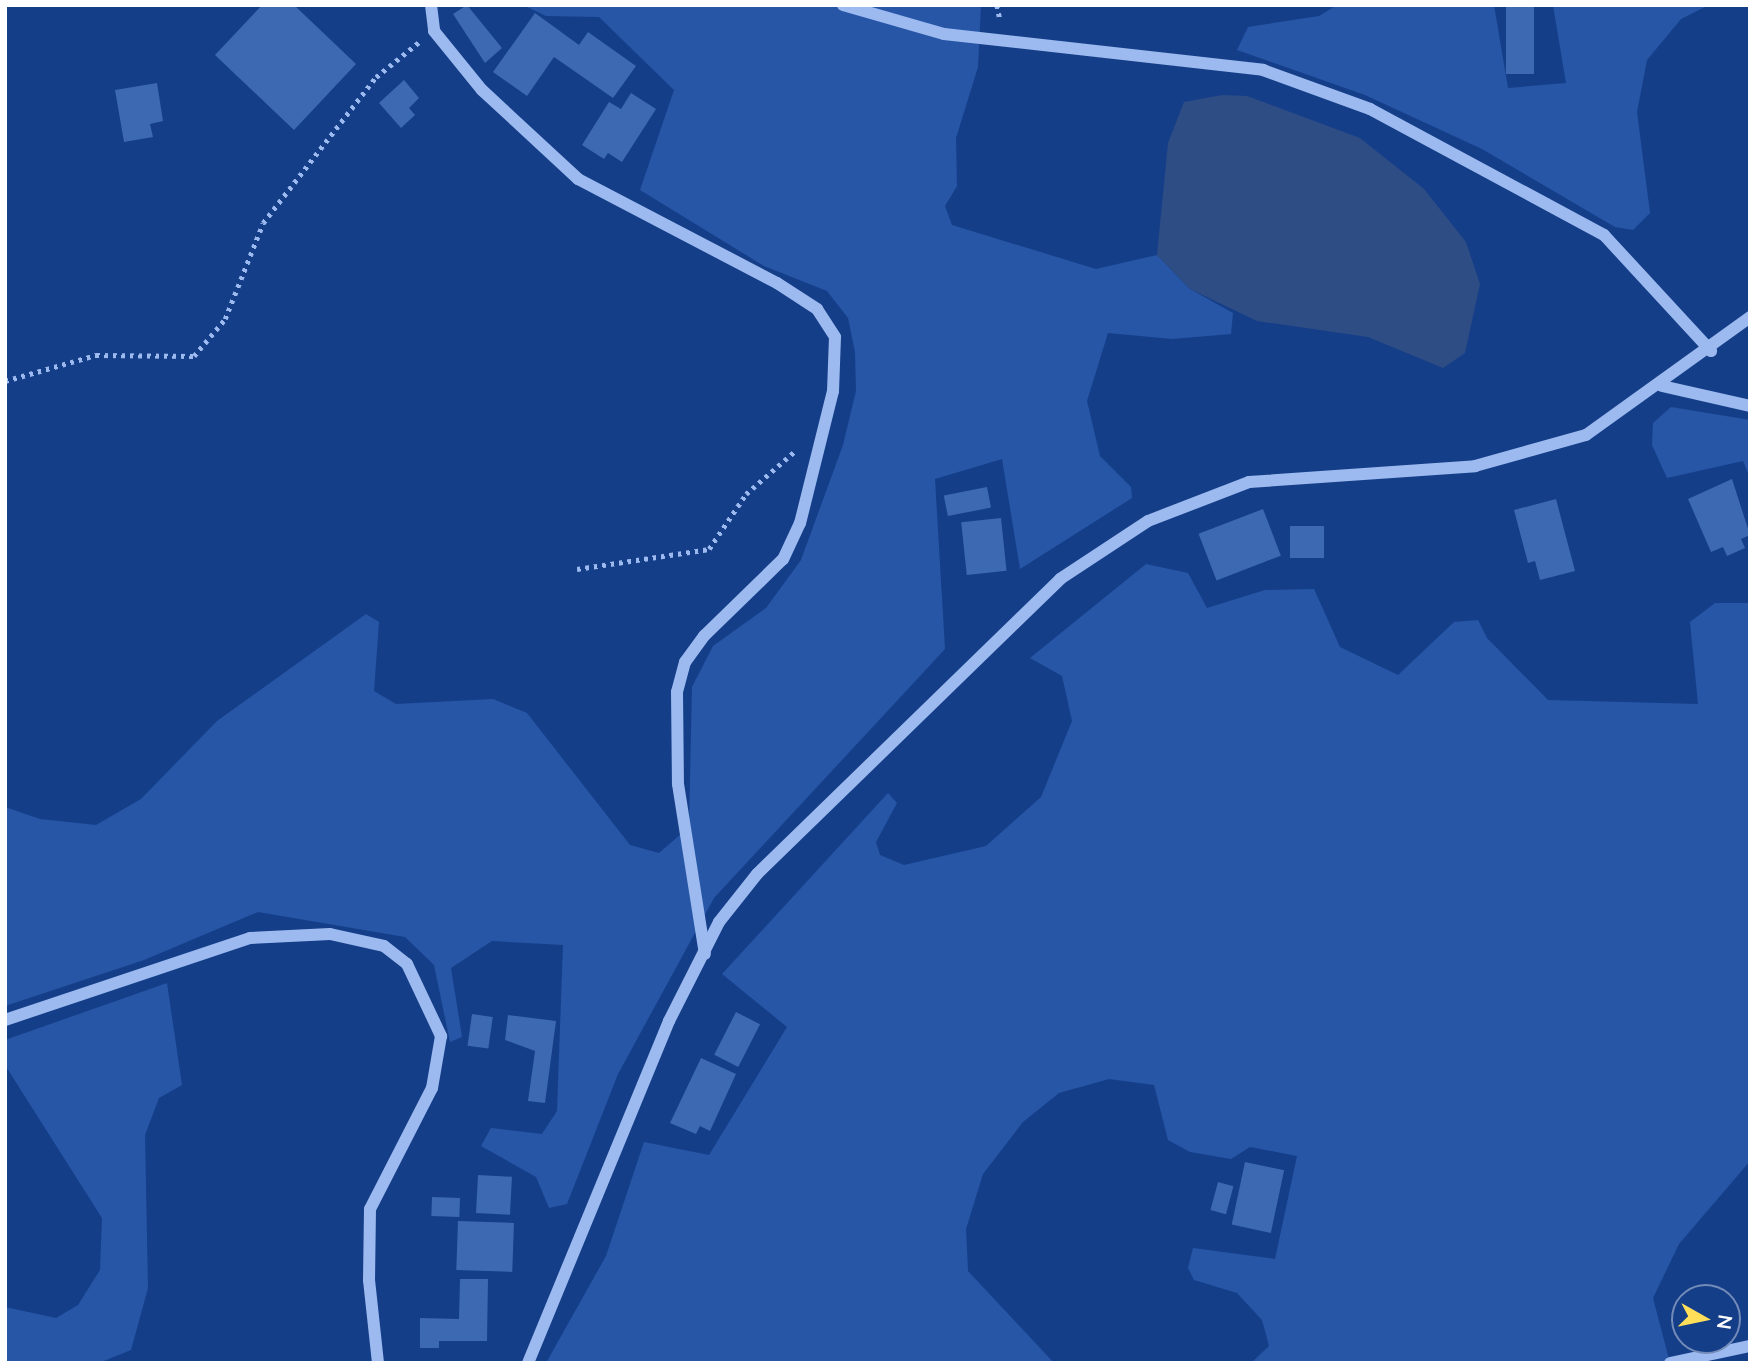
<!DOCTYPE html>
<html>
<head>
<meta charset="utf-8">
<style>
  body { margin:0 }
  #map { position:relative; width:1755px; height:1368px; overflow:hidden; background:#153e89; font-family:Lato,sans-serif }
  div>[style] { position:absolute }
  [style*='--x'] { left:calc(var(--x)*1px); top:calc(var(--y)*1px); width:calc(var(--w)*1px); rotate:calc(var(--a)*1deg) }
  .green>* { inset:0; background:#2756a7 }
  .water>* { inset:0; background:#2f4d85 }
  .building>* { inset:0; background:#3d68b2; transform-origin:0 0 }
  .path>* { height:4.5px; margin-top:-2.25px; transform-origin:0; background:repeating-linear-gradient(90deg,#9cbaef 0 3.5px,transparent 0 8.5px) }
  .minor>* { height:12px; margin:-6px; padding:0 6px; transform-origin:6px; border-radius:6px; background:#9cbaef }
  span { translate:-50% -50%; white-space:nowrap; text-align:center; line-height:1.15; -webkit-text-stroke:7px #153e89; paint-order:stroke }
  .frame { position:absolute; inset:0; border:7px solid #fff; pointer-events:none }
  .north { position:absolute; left:1671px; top:1284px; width:70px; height:70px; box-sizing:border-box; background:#153e89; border:2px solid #738bb8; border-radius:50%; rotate:99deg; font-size:19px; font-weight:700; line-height:28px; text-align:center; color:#fff }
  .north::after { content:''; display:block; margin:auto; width:24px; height:32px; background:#ffde5a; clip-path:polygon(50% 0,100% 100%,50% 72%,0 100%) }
</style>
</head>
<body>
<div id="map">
  <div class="green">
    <i style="clip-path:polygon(523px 5px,981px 5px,978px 67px,956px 138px,957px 186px,945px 206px,952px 225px,1096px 269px,1157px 255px,1190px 289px,1233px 313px,1231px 334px,1172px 339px,1108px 333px,1087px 401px,1100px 456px,1131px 487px,1132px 498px,1020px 569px,1002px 459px,935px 479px,945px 649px,714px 898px,618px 1074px,567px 1204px,549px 1208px,536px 1177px,481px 1146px,491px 1128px,542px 1134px,557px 1111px,563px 945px,492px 941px,451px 968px,462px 1037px,450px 1042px,434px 965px,405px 937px,258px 912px,144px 960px,5px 1006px,5px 807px,40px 819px,96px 825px,141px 799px,217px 721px,366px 614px,379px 622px,374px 691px,396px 704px,493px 699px,527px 713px,630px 845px,659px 853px,689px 827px,692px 687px,713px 646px,766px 608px,801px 560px,843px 445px,856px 391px,855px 352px,848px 318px,827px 291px,764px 266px,640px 190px,674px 90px,599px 17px,546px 16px)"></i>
    <i style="clip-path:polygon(1337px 5px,1494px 5px,1508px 88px,1566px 83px,1553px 5px,1709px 5px,1681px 19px,1647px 60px,1637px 112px,1650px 213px,1633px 230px,1615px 227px,1482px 149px,1365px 95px,1237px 50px,1248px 27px,1319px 16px)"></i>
    <i style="clip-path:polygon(1671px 407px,1750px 420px,1750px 478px,1743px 461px,1667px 478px,1652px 445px,1653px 423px)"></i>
    <i style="clip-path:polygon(1146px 564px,1188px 573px,1207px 608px,1265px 590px,1314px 589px,1340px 647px,1398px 675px,1454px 622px,1478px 620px,1487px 638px,1548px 700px,1698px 704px,1690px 622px,1715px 603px,1750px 603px,1750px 1161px,1679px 1244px,1653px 1298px,1670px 1363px,1251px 1363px,1269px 1346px,1262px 1320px,1237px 1293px,1194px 1280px,1188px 1268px,1193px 1248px,1275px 1259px,1297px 1156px,1250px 1147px,1231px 1159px,1190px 1152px,1168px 1140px,1154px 1085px,1109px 1079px,1059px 1093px,1023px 1122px,983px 1174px,966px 1229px,968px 1271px,1054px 1363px,546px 1363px,606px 1256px,644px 1142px,709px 1155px,787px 1027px,722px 974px,888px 793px,897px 803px,876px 842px,880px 855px,904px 865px,986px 846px,1041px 797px,1072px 721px,1062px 676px,1030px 658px)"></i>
    <i style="clip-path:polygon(167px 983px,182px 1085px,159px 1098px,145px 1135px,148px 1288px,131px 1350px,99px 1363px,5px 1363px,5px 1307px,56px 1318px,78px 1305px,100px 1270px,102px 1218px,5px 1065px,5px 1040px)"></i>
  </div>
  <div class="water">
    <i style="clip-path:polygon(1222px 95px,1247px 96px,1360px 138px,1424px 189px,1466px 242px,1480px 284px,1465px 353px,1443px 368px,1368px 337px,1257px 321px,1190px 289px,1157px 255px,1168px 143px,1184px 102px)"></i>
  </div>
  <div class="building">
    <i style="clip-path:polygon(262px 5px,294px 5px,356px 64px,294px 130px,215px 55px)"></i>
    <i style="clip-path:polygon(467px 5px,502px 48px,485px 63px,453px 14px)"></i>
    <i style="left:1506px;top:5px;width:28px;height:69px"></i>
    <i style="clip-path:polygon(535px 13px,579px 45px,588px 32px,636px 66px,613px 98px,554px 57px,527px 96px,493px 72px)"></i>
    <i style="clip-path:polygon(404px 80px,419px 98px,409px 108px,415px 115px,401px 128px,379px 103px)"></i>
    <i style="clip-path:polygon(157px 83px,163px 121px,150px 124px,153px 137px,124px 142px,115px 90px)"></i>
    <i style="clip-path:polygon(631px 93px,656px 109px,622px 162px,608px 153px,604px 159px,582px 145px,609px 102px,621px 109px)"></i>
    <i style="clip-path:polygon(1732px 479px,1750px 535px,1741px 539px,1745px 548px,1727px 556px,1723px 547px,1711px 552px,1688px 499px)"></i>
    <i style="left:987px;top:487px;width:21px;height:44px;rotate:79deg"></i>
    <i style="clip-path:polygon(1556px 499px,1575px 571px,1540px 580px,1535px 561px,1528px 563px,1514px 510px)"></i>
    <i style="left:1263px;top:509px;width:50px;height:69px;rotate:69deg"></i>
    <i style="left:1001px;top:518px;width:53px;height:40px;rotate:84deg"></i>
    <i style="left:1324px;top:526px;width:32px;height:34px;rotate:90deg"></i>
    <i style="left:736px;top:1012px;width:27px;height:48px;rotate:27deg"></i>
    <i style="left:472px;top:1014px;width:21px;height:32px;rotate:8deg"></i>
    <i style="clip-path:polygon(508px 1015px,556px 1021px,545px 1103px,528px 1101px,535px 1051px,505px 1040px)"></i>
    <i style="clip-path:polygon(701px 1058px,736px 1074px,710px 1131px,700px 1126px,696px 1134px,670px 1123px)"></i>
    <i style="left:1245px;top:1162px;width:40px;height:64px;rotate:12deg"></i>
    <i style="left:478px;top:1175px;width:34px;height:38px;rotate:3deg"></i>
    <i style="left:1218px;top:1182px;width:16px;height:29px;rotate:15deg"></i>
    <i style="left:432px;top:1197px;width:28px;height:19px;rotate:2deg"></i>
    <i style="left:458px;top:1221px;width:56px;height:49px;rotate:2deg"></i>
    <i style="clip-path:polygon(460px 1279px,488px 1279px,487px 1341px,439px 1341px,439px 1348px,420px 1348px,420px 1318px,459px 1319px)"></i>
  </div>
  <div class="path">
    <i style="--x:997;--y:5;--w:14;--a:78"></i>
    <i style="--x:5;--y:381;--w:95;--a:-15.9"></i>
    <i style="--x:96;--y:355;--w:98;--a:0.6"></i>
    <i style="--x:194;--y:356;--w:48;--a:-50"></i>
    <i style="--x:225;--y:319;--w:103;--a:-68.4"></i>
    <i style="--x:263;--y:223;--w:185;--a:-52.3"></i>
    <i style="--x:376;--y:77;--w:55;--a:-39.1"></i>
    <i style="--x:577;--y:569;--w:134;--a:-8.6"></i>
    <i style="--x:709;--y:549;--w:66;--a:-56.1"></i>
    <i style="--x:746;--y:494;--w:65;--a:-41.3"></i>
  </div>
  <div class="minor">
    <i style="--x:431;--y:5;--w:26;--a:83"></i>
    <i style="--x:434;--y:31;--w:76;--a:50.9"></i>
    <i style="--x:482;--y:90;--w:131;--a:42.8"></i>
    <i style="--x:578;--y:179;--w:225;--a:27.6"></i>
    <i style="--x:777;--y:283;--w:48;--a:33"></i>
    <i style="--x:817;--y:309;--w:33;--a:57"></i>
    <i style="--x:835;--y:337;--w:54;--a:92.1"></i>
    <i style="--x:833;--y:391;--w:136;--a:104"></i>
    <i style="--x:800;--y:523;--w:40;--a:115"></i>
    <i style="--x:783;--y:559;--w:110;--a:135.7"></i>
    <i style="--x:704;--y:636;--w:32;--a:126"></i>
    <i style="--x:685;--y:662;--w:31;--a:105"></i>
    <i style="--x:677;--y:692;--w:92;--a:89.4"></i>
    <i style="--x:678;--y:784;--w:172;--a:81"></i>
    <i style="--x:843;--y:5;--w:105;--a:16"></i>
    <i style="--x:944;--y:34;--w:321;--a:6.4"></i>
    <i style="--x:1263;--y:70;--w:114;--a:20"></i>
    <i style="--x:1370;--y:109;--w:266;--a:28.3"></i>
    <i style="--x:1604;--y:235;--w:158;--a:47.3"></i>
    <i style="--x:1662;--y:386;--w:90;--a:12.8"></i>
    <i style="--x:5;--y:1020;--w:258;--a:-18.5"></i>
    <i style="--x:250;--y:938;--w:80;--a:-2.9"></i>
    <i style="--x:330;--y:934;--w:55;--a:12.5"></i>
    <i style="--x:384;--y:946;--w:29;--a:38"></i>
    <i style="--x:407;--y:964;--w:80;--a:64.7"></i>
    <i style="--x:441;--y:1036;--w:53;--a:99.8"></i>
    <i style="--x:432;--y:1088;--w:136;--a:117.1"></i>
    <i style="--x:370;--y:1209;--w:71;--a:90.8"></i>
    <i style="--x:369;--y:1280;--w:83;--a:83.8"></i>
    <i style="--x:528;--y:1363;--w:370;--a:-67.6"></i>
    <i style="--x:669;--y:1021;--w:111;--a:-63.2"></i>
    <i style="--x:719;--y:922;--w:61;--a:-51.6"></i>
    <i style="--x:757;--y:874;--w:423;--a:-44.2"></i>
    <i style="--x:1060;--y:579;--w:105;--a:-33.4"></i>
    <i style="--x:1148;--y:521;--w:108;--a:-21.1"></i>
    <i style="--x:1249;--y:482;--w:227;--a:-4"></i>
    <i style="--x:1475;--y:466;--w:115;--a:-15.6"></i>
    <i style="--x:1586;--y:435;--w:202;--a:-35.7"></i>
    <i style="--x:1670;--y:1363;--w:82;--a:-12"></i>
  </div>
  <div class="frame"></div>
  <div class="north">N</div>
</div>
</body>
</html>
